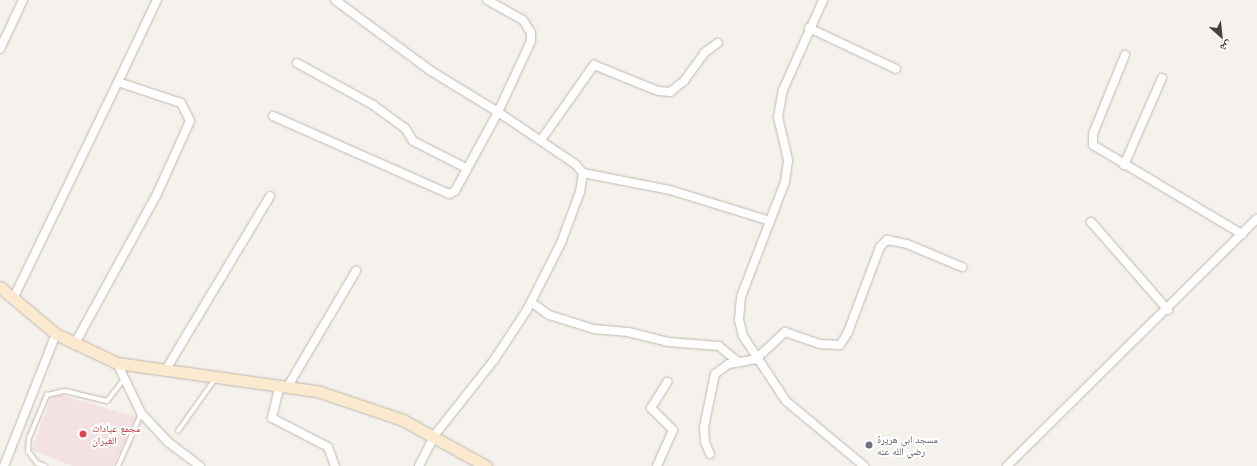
<!DOCTYPE html>
<html>
<head>
<meta charset="utf-8">
<style>
  body { margin:0 }
  #map { position:relative; width:1257px; height:466px; overflow:hidden; background:#f5f1ec; font-family:Arial,"Noto Naskh Arabic",sans-serif }
  div>[style] { position:absolute }
  [style*='--x'] { left:calc(var(--x)*1px); top:calc(var(--y)*1px); width:calc(var(--w)*1px); rotate:calc(var(--a)*1deg) }
  .medical>* { inset:0; background:#f4e1e1 }
  .roads { filter:drop-shadow(0 0 1px #c0b7af) drop-shadow(0 0 1px #c0b7af) }
  .lane>* { height:4px; margin:-2px; padding:0 2px; transform-origin:2px; border-radius:2px; background:#fff }
  .street>* { height:8px; margin:-4px; padding:0 4px; transform-origin:4px; border-radius:4px; background:#fff }
  .secondary>* { height:11px; margin:-5.5px; padding:0 5.5px; transform-origin:5.5px; border-radius:5.5px; background:#fbead0 }
  .dots>* { width:11px; height:11px; translate:-50% -50%; box-sizing:border-box; border:2px solid #fff; border-radius:50% }
  span { translate:-50% -50%; white-space:nowrap; text-align:center; line-height:1.15; -webkit-text-stroke:4px #fff; paint-order:stroke }
  .health-label { font-size:10px; color:#be3a42 }
  .left { translate:0 -50%; text-align:left }
  .worship-label { font-size:10px; color:#5b616d }
  .north { position:absolute; left:1201px; top:16px; width:40px; height:40px; -webkit-text-stroke:3px #fff; paint-order:stroke; rotate:153deg; font-size:11px; font-weight:700; line-height:16px; text-align:center; color:#49413a }
  .north::after { content:''; display:block; margin:auto; width:14px; height:18px; background:#49413a; clip-path:polygon(50% 0,100% 100%,50% 72%,0 100%) }
</style>
</head>
<body>
<div id="map">
  <div class="medical">
    <i style="clip-path:polygon(57px 394px,136px 417px,113px 466px,73px 466px,32px 450px,52px 395px)"></i>
  </div>
  <div class="roads">
    <div class="lane">
      <i style="--x:178;--y:431;--w:64;--a:-54.6"></i>
      <i style="--x:45;--y:466;--w:9;--a:-159"></i>
      <i style="--x:37;--y:463;--w:15;--a:-127"></i>
      <i style="--x:28;--y:451;--w:13;--a:-86"></i>
      <i style="--x:29;--y:438;--w:47;--a:-67.3"></i>
      <i style="--x:47;--y:395;--w:18;--a:-13"></i>
      <i style="--x:65;--y:391;--w:43;--a:13.4"></i>
      <i style="--x:107;--y:401;--w:28;--a:-52"></i>
      <i style="--x:118;--y:466;--w:57;--a:-66.1"></i>
    </div>
    <div class="street">
      <i style="--x:487;--y:0;--w:41;--a:29.1"></i>
      <i style="--x:523;--y:20;--w:15;--a:58"></i>
      <i style="--x:531;--y:33;--w:8;--a:90"></i>
      <i style="--x:531;--y:41;--w:78;--a:114.9"></i>
      <i style="--x:498;--y:112;--w:93;--a:34"></i>
      <i style="--x:575;--y:164;--w:12;--a:48"></i>
      <i style="--x:809;--y:28;--w:96;--a:25.2"></i>
      <i style="--x:0;--y:49;--w:54;--a:-64.9"></i>
      <i style="--x:1125;--y:55;--w:85;--a:112.1"></i>
      <i style="--x:1093;--y:134;--w:11;--a:90"></i>
      <i style="--x:1093;--y:145;--w:174;--a:30.9"></i>
      <i style="--x:297;--y:63;--w:87;--a:28.9"></i>
      <i style="--x:373;--y:105;--w:39;--a:36"></i>
      <i style="--x:405;--y:128;--w:15;--a:58"></i>
      <i style="--x:413;--y:141;--w:59;--a:27"></i>
      <i style="--x:118;--y:82;--w:91;--a:-64.6"></i>
      <i style="--x:273;--y:116;--w:193;--a:23.9"></i>
      <i style="--x:449;--y:194;--w:7;--a:-27"></i>
      <i style="--x:455;--y:191;--w:90;--a:-61.4"></i>
      <i style="--x:498;--y:112;--w:79;--a:-148.5"></i>
      <i style="--x:431;--y:71;--w:119;--a:-143.5"></i>
      <i style="--x:541;--y:140;--w:92;--a:-54.8"></i>
      <i style="--x:594;--y:65;--w:69;--a:22.1"></i>
      <i style="--x:658;--y:91;--w:12;--a:5"></i>
      <i style="--x:670;--y:92;--w:18;--a:-38"></i>
      <i style="--x:684;--y:81;--w:34;--a:-54"></i>
      <i style="--x:704;--y:53;--w:17;--a:-36"></i>
      <i style="--x:1124;--y:165;--w:95;--a:-66.4"></i>
      <i style="--x:770;--y:221;--w:81;--a:110.9"></i>
      <i style="--x:741;--y:297;--w:23;--a:95"></i>
      <i style="--x:739;--y:320;--w:16;--a:76"></i>
      <i style="--x:743;--y:336;--w:78;--a:56.5"></i>
      <i style="--x:786;--y:401;--w:102;--a:39.8"></i>
      <i style="--x:1091;--y:222;--w:117;--a:48.8"></i>
      <i style="--x:13;--y:299;--w:241;--a:-64.2"></i>
      <i style="--x:118;--y:82;--w:66;--a:18.4"></i>
      <i style="--x:181;--y:103;--w:20;--a:63"></i>
      <i style="--x:190;--y:121;--w:80;--a:114.3"></i>
      <i style="--x:157;--y:194;--w:172;--a:118.8"></i>
      <i style="--x:531;--y:302;--w:22;--a:36"></i>
      <i style="--x:549;--y:315;--w:47;--a:17.3"></i>
      <i style="--x:594;--y:329;--w:34;--a:5"></i>
      <i style="--x:628;--y:332;--w:41;--a:14"></i>
      <i style="--x:668;--y:342;--w:51;--a:4.5"></i>
      <i style="--x:719;--y:346;--w:25;--a:40"></i>
      <i style="--x:117;--y:363;--w:55;--a:64.4"></i>
      <i style="--x:141;--y:413;--w:40;--a:47"></i>
      <i style="--x:168;--y:442;--w:40;--a:37"></i>
      <i style="--x:165;--y:371;--w:204;--a:-59"></i>
      <i style="--x:280;--y:385;--w:34;--a:104"></i>
      <i style="--x:272;--y:418;--w:63;--a:27.4"></i>
      <i style="--x:328;--y:447;--w:20;--a:70"></i>
      <i style="--x:288;--y:386;--w:134;--a:-59.4"></i>
      <i style="--x:710;--y:454;--w:13;--a:-113"></i>
      <i style="--x:705;--y:442;--w:15;--a:-94"></i>
      <i style="--x:704;--y:427;--w:54;--a:-78.3"></i>
      <i style="--x:715;--y:374;--w:17;--a:-36"></i>
      <i style="--x:729;--y:364;--w:27;--a:-10"></i>
      <i style="--x:756;--y:359;--w:40;--a:-43"></i>
      <i style="--x:785;--y:332;--w:36;--a:19"></i>
      <i style="--x:819;--y:344;--w:21;--a:3"></i>
      <i style="--x:840;--y:345;--w:15;--a:-58"></i>
      <i style="--x:848;--y:332;--w:91;--a:-69.4"></i>
      <i style="--x:880;--y:247;--w:10;--a:-45"></i>
      <i style="--x:887;--y:240;--w:20;--a:11"></i>
      <i style="--x:907;--y:244;--w:60;--a:22.7"></i>
      <i style="--x:4;--y:466;--w:142;--a:-68.5"></i>
      <i style="--x:419;--y:466;--w:34;--a:-63"></i>
      <i style="--x:434;--y:436;--w:97;--a:-51.7"></i>
      <i style="--x:494;--y:360;--w:60;--a:-56.6"></i>
      <i style="--x:527;--y:310;--w:75;--a:-63.1"></i>
      <i style="--x:561;--y:243;--w:54;--a:-69.6"></i>
      <i style="--x:580;--y:192;--w:19;--a:-81"></i>
      <i style="--x:583;--y:173;--w:89;--a:11.1"></i>
      <i style="--x:670;--y:190;--w:105;--a:17.2"></i>
      <i style="--x:770;--y:221;--w:42;--a:-69"></i>
      <i style="--x:785;--y:182;--w:22;--a:-82"></i>
      <i style="--x:788;--y:160;--w:44;--a:-103.1"></i>
      <i style="--x:778;--y:117;--w:27;--a:-80"></i>
      <i style="--x:783;--y:90;--w:98;--a:-66"></i>
      <i style="--x:657;--y:466;--w:39;--a:-66"></i>
      <i style="--x:673;--y:430;--w:31;--a:-135"></i>
      <i style="--x:651;--y:408;--w:31;--a:-58"></i>
      <i style="--x:1007;--y:466;--w:351;--a:-44.7"></i>
    </div>
    <div class="secondary">
      <i style="--x:0;--y:287;--w:73;--a:40"></i>
      <i style="--x:56;--y:334;--w:68;--a:25.4"></i>
      <i style="--x:117;--y:363;--w:202;--a:8"></i>
      <i style="--x:317;--y:391;--w:91;--a:18.6"></i>
      <i style="--x:403;--y:420;--w:95;--a:29"></i>
    </div>
  </div>
  <div class="dots">
    <i style="left:83px;top:434px;background:#e0444e"></i>
    <i style="left:869px;top:445px;background:#6b7280"></i>
  </div>
  <div class="health-label">
    <span class="left" style="left:92px;top:434px">مجمع عيادات<br>الغيران</span>
  </div>
  <div class="worship-label">
    <span class="left" style="left:877px;top:445px">مسجد ابي هريرة<br>رضي الله عنه</span>
  </div>
  <div class="north">ش</div>
</div>
</body>
</html>
